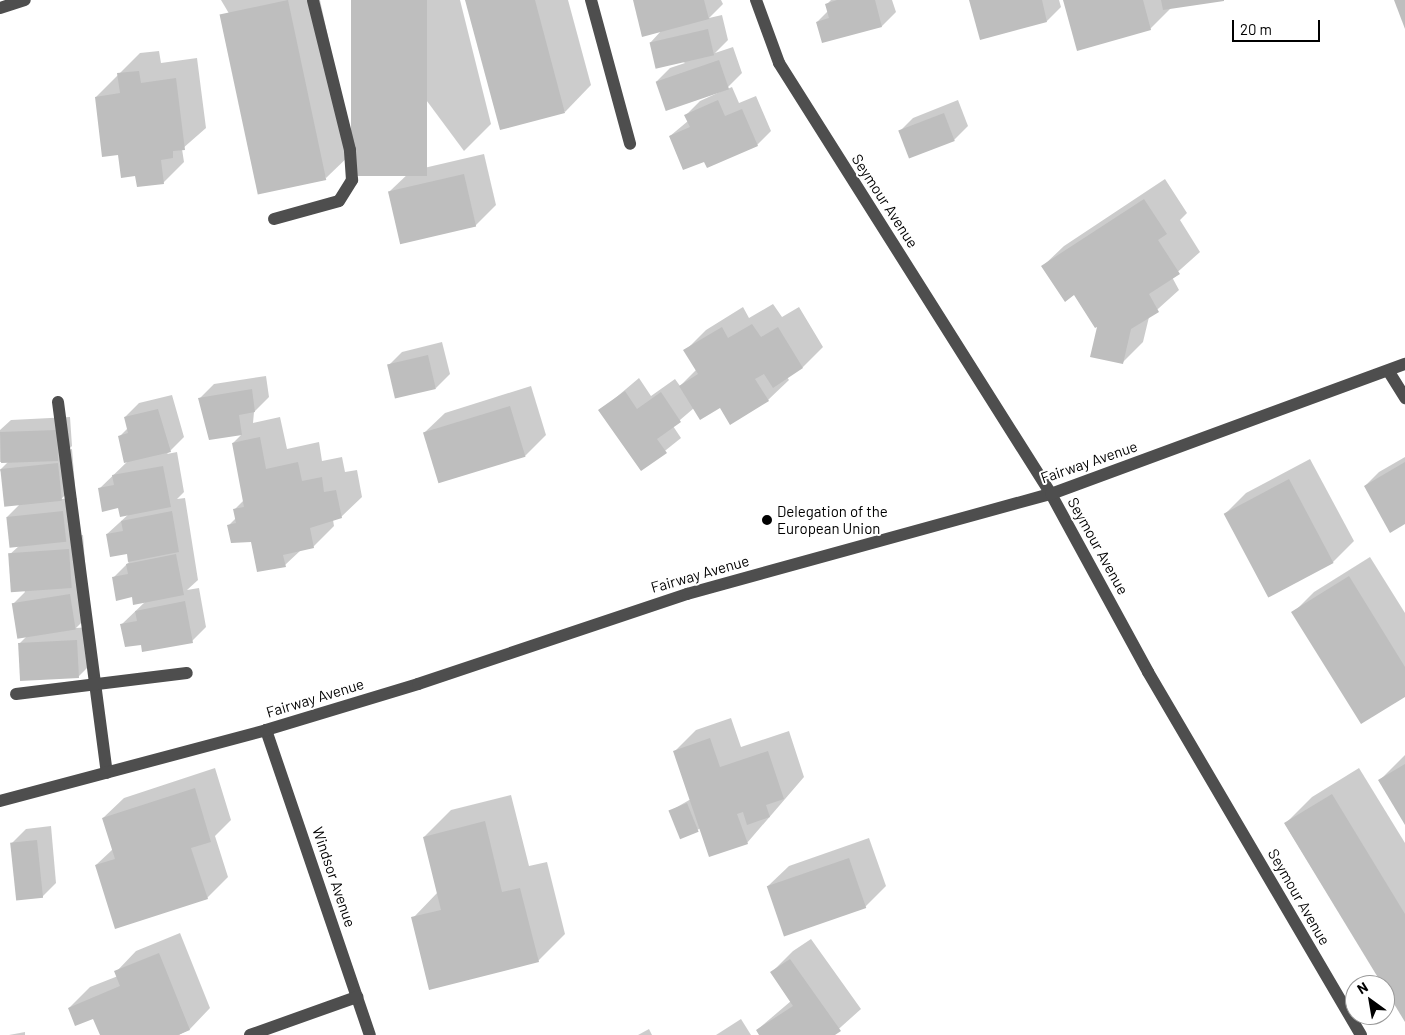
<!DOCTYPE html>
<html>
<head>
<meta charset="utf-8">
<style>
  body { margin:0 }
  #map { position:relative; width:1405px; height:1035px; overflow:hidden; background:#fff; font-family:Barlow,sans-serif }
  div>[style] { position:absolute }
  [style*='--x'] { left:calc(var(--x)*1px); top:calc(var(--y)*1px); width:calc(var(--w)*1px); rotate:calc(var(--a)*1deg) }
  .shadow>* { inset:0; background:#0003 }
  .building>* { inset:0; background:#bebebe; transform-origin:0 0 }
  .minor>* { height:12px; margin:-6px; padding:0 6px; transform-origin:6px; border-radius:6px; background:#4e4e4e }
  .dots>* { width:14px; height:14px; translate:-50% -50%; box-sizing:border-box; border:2px solid #fff; border-radius:50% }
  span { translate:-50% -50%; white-space:nowrap; text-align:center; line-height:1.15; -webkit-text-stroke:4px #fff; paint-order:stroke }
  .street-label { font-size:15px; color:#000 }
  .poi-label { font-size:15px; color:#000 }
  .left { translate:0 -50%; text-align:left }
  .north { position:absolute; left:1345px; top:975px; width:50px; height:50px; box-sizing:border-box; background:#fff; border:1px solid #999; border-radius:50%; rotate:328deg; font-size:14px; font-weight:700; line-height:20px; text-align:center; color:#000 }
  .north::after { content:''; display:block; margin:auto; width:18px; height:22px; background:#000; clip-path:polygon(50% 0,100% 100%,50% 72%,0 100%) }
  .scale { position:absolute; left:1232px; top:20px; width:88px; height:22px; box-sizing:border-box; border:2px solid #000; border-top:0; padding-left:6px; font-size:15px; line-height:18px; white-space:nowrap; color:#000; -webkit-text-stroke:4px #fff; paint-order:stroke }
</style>
</head>
<body>
<div id="map">
  <div class="shadow">
    <i style="clip-path:polygon(221px 0,320px 0,353px 152px,326px 178px)"></i>
    <i style="clip-path:polygon(352px 0,460px 0,491px 124px,464px 151px)"></i>
    <i style="clip-path:polygon(466px 0,568px 0,591px 85px,565px 112px)"></i>
    <i style="clip-path:polygon(634px 0,721px 0,723px 4px,709px 18px,722px 15px,728px 40px,715px 53px,733px 47px,742px 73px,725px 90px,732px 87px,739px 103px,756px 96px,771px 131px,757px 145px,704px 160px,670px 136px,688px 121px,686px 115px,700px 101px,722px 91px,656px 82px,670px 68px,685px 63px,650px 43px,661px 31px)"></i>
    <i style="clip-path:polygon(831px 0,892px 0,896px 12px,882px 26px,817px 22px,828px 11px,827px 4px)"></i>
    <i style="clip-path:polygon(971px 0,1059px 0,1061px 7px,1047px 21px)"></i>
    <i style="clip-path:polygon(1065px 0,1224px 0,1172px 7px,1150px 29px)"></i>
    <i style="clip-path:polygon(159px 51px,161px 63px,197px 58px,206px 128px,182px 149px,184px 162px,163px 183px,136px 175px,119px 154px,96px 97px,140px 53px)"></i>
    <i style="clip-path:polygon(958px 100px,968px 126px,954px 140px,899px 132px,913px 118px)"></i>
    <i style="clip-path:polygon(484px 154px,496px 205px,475px 226px,390px 191px,411px 171px)"></i>
    <i style="clip-path:polygon(1165px 179px,1187px 213px,1180px 220px,1200px 252px,1172px 277px,1179px 290px,1149px 317px,1143px 342px,1122px 363px,1099px 324px,1074px 294px,1043px 266px,1064px 246px)"></i>
    <i style="clip-path:polygon(773px 304px,782px 317px,799px 307px,823px 347px,803px 367px,787px 377px,789px 380px,768px 400px,694px 408px,673px 426px,681px 438px,641px 470px,600px 411px,639px 378px,651px 396px,675px 379px,680px 386px,696px 370px,685px 351px,706px 330px,743px 307px,749px 318px)"></i>
    <i style="clip-path:polygon(442px 342px,450px 374px,436px 388px,388px 366px,402px 352px)"></i>
    <i style="clip-path:polygon(266px 376px,269px 397px,254px 412px,253px 423px,280px 417px,287px 449px,319px 442px,322px 461px,342px 457px,345px 472px,357px 470px,362px 497px,341px 517px,333px 520px,334px 526px,313px 547px,301px 550px,285px 565px,229px 525px,236px 518px,234px 510px,244px 500px,233px 443px,242px 434px,210px 439px,200px 398px,214px 384px)"></i>
    <i style="clip-path:polygon(531px 386px,546px 435px,525px 456px,424px 433px,445px 413px)"></i>
    <i style="clip-path:polygon(172px 395px,184px 437px,167px 454px,177px 452px,184px 492px,177px 499px,185px 498px,198px 580px,187px 590px,199px 588px,206px 627px,192px 641px,142px 643px,122px 624px,146px 601px,133px 596px,113px 578px,129px 562px,128px 553px,107px 534px,130px 513px,99px 489px,129px 460px,120px 436px,128px 428px,125px 417px,139px 403px)"></i>
    <i style="clip-path:polygon(70px 417px,72px 446px,68px 450px,72px 449px,75px 486px,61px 499px,77px 498px,70px 537px,83px 535px,89px 615px,76px 628px,90px 627px,92px 663px,78px 677px,19px 644px,27px 636px,14px 603px,25px 592px,9px 555px,19px 546px,7px 517px,20px 504px,0 470px,8px 462px,0 462px,0 430px,11px 420px)"></i>
    <i style="clip-path:polygon(1405px 457px,1405px 523px,1365px 486px,1379px 472px)"></i>
    <i style="clip-path:polygon(1310px 459px,1354px 541px,1333px 562px,1269px 596px,1225px 514px,1246px 493px)"></i>
    <i style="clip-path:polygon(1370px 557px,1405px 613px,1405px 696px,1293px 613px,1314px 592px)"></i>
    <i style="clip-path:polygon(731px 718px,741px 747px,789px 731px,804px 777px,747px 843px,701px 828px,681px 838px,670px 811px,691px 799px,675px 751px,696px 730px)"></i>
    <i style="clip-path:polygon(1405px 755px,1405px 823px,1380px 780px)"></i>
    <i style="clip-path:polygon(215px 768px,231px 820px,215px 836px,228px 877px,207px 898px,96px 865px,113px 849px,103px 818px,124px 798px)"></i>
    <i style="clip-path:polygon(1359px 768px,1405px 843px,1405px 1020px,1285px 824px,1312px 797px)"></i>
    <i style="clip-path:polygon(511px 795px,529px 866px,547px 862px,565px 934px,538px 961px,413px 918px,438px 892px,424px 837px,451px 810px)"></i>
    <i style="clip-path:polygon(51px 826px,56px 883px,42px 897px,12px 843px,26px 829px)"></i>
    <i style="clip-path:polygon(869px 838px,886px 886px,865px 907px,768px 886px,789px 866px)"></i>
    <i style="clip-path:polygon(180px 933px,210px 1008px,190px 1029px,179px 1035px,101px 1035px,94px 1017px,69px 1008px,90px 987px,118px 976px,116px 972px,136px 951px)"></i>
    <i style="clip-path:polygon(811px 939px,861px 1009px,832px 1035px,761px 1035px,757px 1030px,791px 1001px,772px 972px,793px 951px)"></i>
    <i style="clip-path:polygon(741px 1019px,751px 1035px,716px 1035px)"></i>
    <i style="clip-path:polygon(649px 1029px,652px 1035px,638px 1035px)"></i>
    <i style="clip-path:polygon(25px 1032px,25px 1035px,9px 1035px)"></i>
  </div>
  <div class="building">
    <i style="left:288px;top:0;width:184px;height:70px;rotate:78deg"></i>
    <i style="left:351px;top:0;width:76px;height:176px"></i>
    <i style="clip-path:polygon(465px 0,535px 0,565px 113px,500px 130px)"></i>
    <i style="clip-path:polygon(633px 0,704px 0,709px 19px,642px 37px)"></i>
    <i style="clip-path:polygon(837px 0,875px 0,882px 27px,822px 43px,816px 22px,829px 18px,825px 4px)"></i>
    <i style="clip-path:polygon(969px 0,1042px 0,1047px 22px,980px 40px)"></i>
    <i style="clip-path:polygon(1063px 0,1143px 0,1151px 30px,1077px 51px)"></i>
    <i style="clip-path:polygon(1161px 0,1224px 0,1224px 1px,1163px 10px)"></i>
    <i style="clip-path:polygon(1394px 0,1405px 0,1405px 29px)"></i>
    <i style="left:708px;top:29px;width:27px;height:60px;rotate:77deg"></i>
    <i style="left:719px;top:60px;width:31px;height:67px;rotate:71deg"></i>
    <i style="clip-path:polygon(139px 71px,141px 83px,176px 78px,185px 150px,173px 151px,173px 158px,161px 160px,164px 184px,137px 187px,135px 176px,121px 178px,118px 155px,102px 157px,95px 97px,120px 93px,117px 73px)"></i>
    <i style="clip-path:polygon(718px 100px,725px 116px,742px 109px,758px 146px,707px 168px,704px 162px,683px 170px,669px 136px,690px 127px,684px 115px)"></i>
    <i style="left:944px;top:113px;width:30px;height:49px;rotate:69deg"></i>
    <i style="left:464px;top:174px;width:54px;height:78px;rotate:77deg"></i>
    <i style="clip-path:polygon(1144px 199px,1167px 234px,1158px 240px,1180px 274px,1149px 294px,1159px 312px,1131px 329px,1123px 364px,1090px 357px,1097px 327px,1095px 328px,1074px 295px,1065px 302px,1041px 266px)"></i>
    <i style="clip-path:polygon(752px 324px,761px 337px,778px 327px,803px 368px,773px 388px,764px 374px,755px 379px,769px 401px,730px 425px,720px 408px,700px 420px,679px 386px,698px 374px,683px 350px,722px 327px,728px 338px)"></i>
    <i style="left:428px;top:355px;width:35px;height:42px;rotate:77deg"></i>
    <i style="clip-path:polygon(252px 389px,255px 412px,239px 415px,242px 435px,209px 440px,198px 398px)"></i>
    <i style="clip-path:polygon(625px 391px,637px 409px,661px 392px,681px 422px,657px 439px,667px 453px,641px 471px,598px 410px)"></i>
    <i style="left:510px;top:406px;width:53px;height:91px;rotate:73deg"></i>
    <i style="clip-path:polygon(158px 409px,171px 452px,124px 463px,118px 436px,128px 433px,124px 417px)"></i>
    <i style="left:57px;top:430px;width:31px;height:57px;rotate:88deg"></i>
    <i style="clip-path:polygon(260px 437px,266px 469px,298px 462px,302px 481px,322px 477px,324px 492px,336px 490px,342px 518px,310px 528px,314px 548px,283px 555px,286px 567px,257px 572px,251px 542px,231px 543px,227px 525px,236px 523px,233px 509px,244px 507px,232px 443px)"></i>
    <i style="clip-path:polygon(1405px 462px,1405px 524px,1390px 533px,1364px 486px)"></i>
    <i style="left:58px;top:463px;width:38px;height:58px;rotate:84deg"></i>
    <i style="clip-path:polygon(163px 466px,171px 507px,120px 517px,118px 508px,102px 512px,98px 488px,114px 485px,112px 475px)"></i>
    <i style="left:1289px;top:479px;width:95px;height:74px;rotate:62deg"></i>
    <i style="left:63px;top:511px;width:31px;height:57px;rotate:84deg"></i>
    <i style="clip-path:polygon(172px 511px,179px 552px,128px 562px,127px 554px,110px 557px,106px 534px,123px 531px,121px 521px)"></i>
    <i style="left:69px;top:549px;width:39px;height:61px;rotate:86deg"></i>
    <i style="clip-path:polygon(176px 554px,184px 595px,133px 605px,132px 597px,116px 601px,112px 577px,128px 574px,126px 564px)"></i>
    <i style="clip-path:polygon(1349px 576px,1405px 667px,1405px 697px,1361px 724px,1291px 612px)"></i>
    <i style="left:70px;top:594px;width:36px;height:59px;rotate:81deg"></i>
    <i style="clip-path:polygon(185px 601px,193px 643px,142px 652px,141px 645px,125px 647px,120px 624px,137px 621px,135px 611px)"></i>
    <i style="left:77px;top:640px;width:38px;height:59px;rotate:87deg"></i>
    <i style="clip-path:polygon(710px 738px,720px 767px,768px 751px,784px 799px,766px 805px,770px 817px,747px 825px,743px 812px,737px 814px,748px 844px,709px 857px,673px 751px)"></i>
    <i style="clip-path:polygon(1405px 764px,1405px 825px,1378px 780px)"></i>
    <i style="clip-path:polygon(195px 788px,211px 842px,191px 848px,208px 899px,115px 929px,95px 865px,115px 859px,102px 818px)"></i>
    <i style="clip-path:polygon(1332px 794px,1405px 914px,1405px 1022px,1284px 823px)"></i>
    <i style="left:687px;top:803px;width:31px;height:20px;rotate:68deg"></i>
    <i style="clip-path:polygon(485px 821px,502px 892px,520px 888px,539px 962px,429px 990px,411px 917px,441px 910px,423px 837px)"></i>
    <i style="left:37px;top:840px;width:58px;height:27px;rotate:84deg"></i>
    <i style="left:849px;top:858px;width:53px;height:87px;rotate:71deg"></i>
    <i style="clip-path:polygon(159px 953px,190px 1030px,178px 1035px,100px 1035px,93px 1019px,75px 1026px,68px 1008px,120px 986px,114px 971px)"></i>
    <i style="clip-path:polygon(790px 959px,841px 1031px,835px 1035px,759px 1035px,756px 1030px,793px 1006px,770px 972px)"></i>
  </div>
  <div class="minor">
    <i style="--x:591;--y:0;--w:149;--a:74.8"></i>
    <i style="--x:756;--y:0;--w:67;--a:69.9"></i>
    <i style="--x:779;--y:63;--w:510;--a:57.74"></i>
    <i style="--x:1051;--y:494;--w:203;--a:61.4"></i>
    <i style="--x:1148;--y:672;--w:421;--a:59.6"></i>
    <i style="--x:0;--y:8;--w:26;--a:-18"></i>
    <i style="--x:274;--y:219;--w:67;--a:-15.5"></i>
    <i style="--x:339;--y:201;--w:25;--a:-58"></i>
    <i style="--x:352;--y:180;--w:30;--a:-94"></i>
    <i style="--x:350;--y:150;--w:154;--a:-103.9"></i>
    <i style="--x:1389;--y:372;--w:31;--a:58"></i>
    <i style="--x:58;--y:402;--w:374;--a:82.5"></i>
    <i style="--x:16;--y:694;--w:172;--a:-7"></i>
    <i style="--x:266;--y:730;--w:322;--a:71.2"></i>
    <i style="--x:0;--y:801;--w:275;--a:-14.9"></i>
    <i style="--x:266;--y:730;--w:159;--a:-16.8"></i>
    <i style="--x:418;--y:684;--w:284;--a:-18.5"></i>
    <i style="--x:687;--y:594;--w:377;--a:-15.4"></i>
    <i style="--x:1051;--y:494;--w:377;--a:-20.2"></i>
    <i style="--x:250;--y:1035;--w:114;--a:-19.6"></i>
  </div>
  <div class="dots">
    <i style="left:767px;top:520px;background:#000"></i>
  </div>
  <div class="street-label">
    <span style="left:885px;top:201px;rotate:57deg">Seymour Avenue</span>
    <span style="left:1089px;top:462px;rotate:-19deg">Fairway Avenue</span>
    <span style="left:1098px;top:546px;rotate:61deg">Seymour Avenue</span>
    <span style="left:700px;top:574px;rotate:-16deg">Fairway Avenue</span>
    <span style="left:315px;top:698px;rotate:-17deg">Fairway Avenue</span>
    <span style="left:334px;top:877px;rotate:71deg">Windsor Avenue</span>
    <span style="left:1299px;top:897px;rotate:60deg">Seymour Avenue</span>
  </div>
  <div class="poi-label">
    <span class="left" style="left:777px;top:520px">Delegation of the<br>European Union</span>
  </div>
  <div class="north">N</div>
  <div class="scale">20 m</div>
</div>
</body>
</html>
